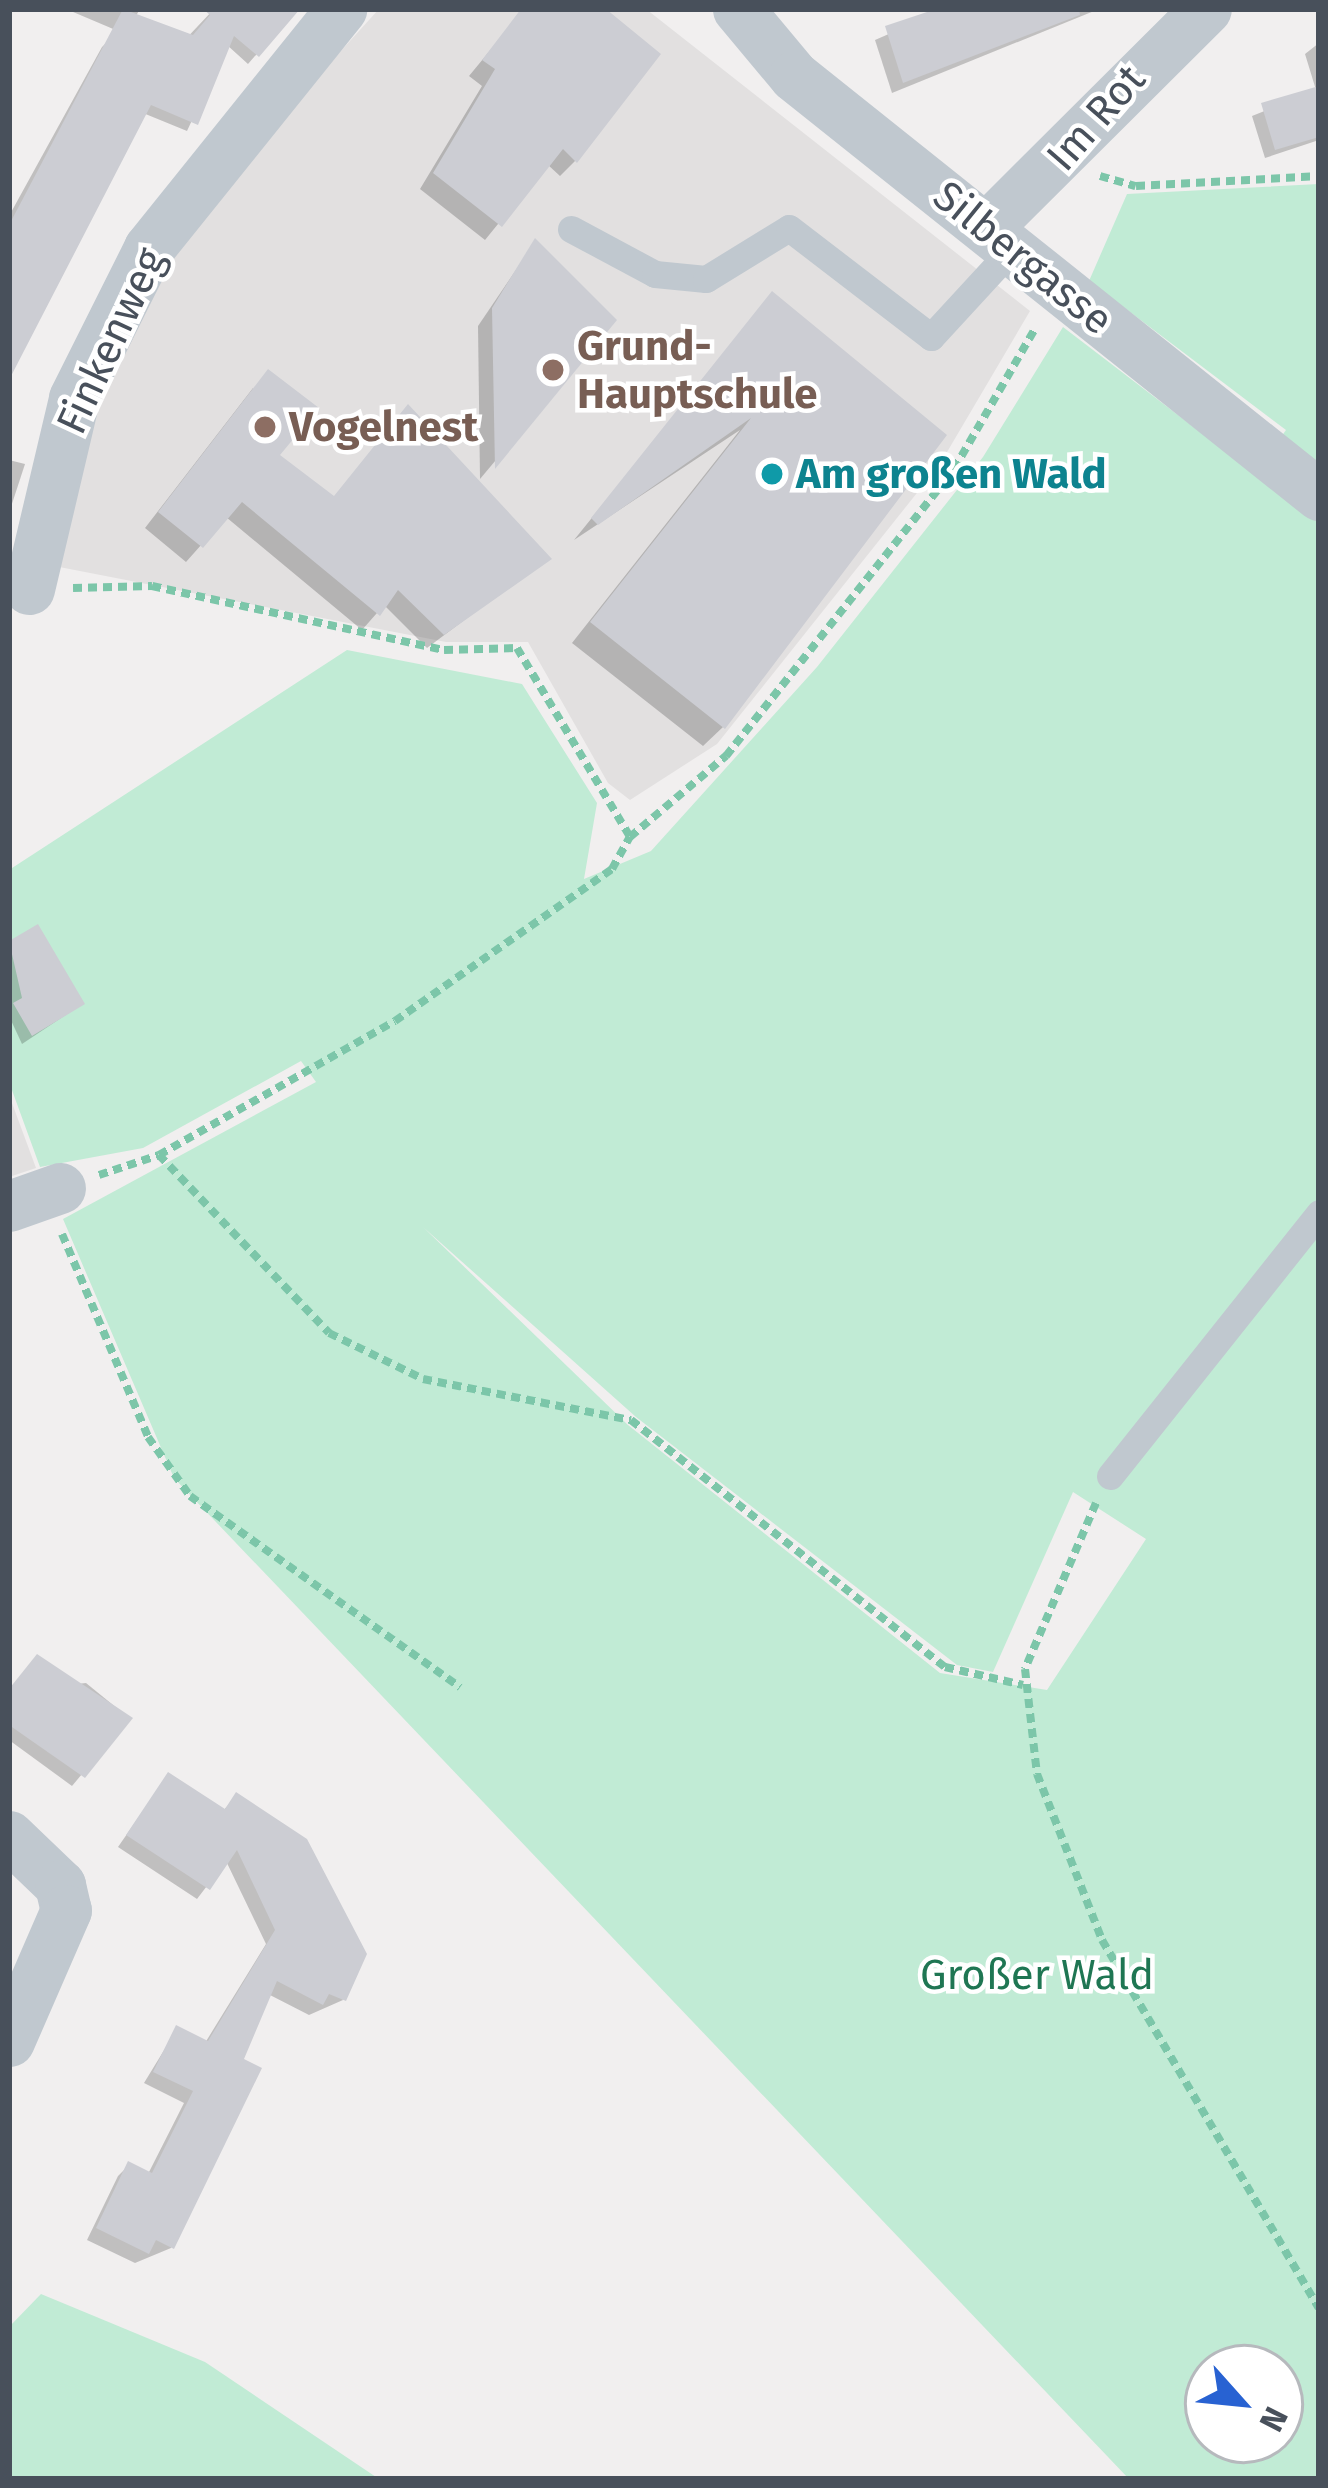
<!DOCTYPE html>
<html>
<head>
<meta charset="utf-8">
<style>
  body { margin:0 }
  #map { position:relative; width:1328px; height:2488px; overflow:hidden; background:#f1efef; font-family:"Fira Sans",sans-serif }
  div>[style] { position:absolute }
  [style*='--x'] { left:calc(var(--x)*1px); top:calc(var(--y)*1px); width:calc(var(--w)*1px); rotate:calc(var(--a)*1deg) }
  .education>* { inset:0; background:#e2e0e0 }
  .green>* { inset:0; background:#c1ebd5 }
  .shadow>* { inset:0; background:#0003 }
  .building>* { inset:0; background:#cccdd3 }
  .path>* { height:8px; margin-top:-4px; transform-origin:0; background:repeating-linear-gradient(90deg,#7cc6a9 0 9px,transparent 0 15px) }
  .service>* { height:27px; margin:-13.5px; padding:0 13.5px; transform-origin:13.5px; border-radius:13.5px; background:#c0c8cf }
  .minor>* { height:51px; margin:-25.5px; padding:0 25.5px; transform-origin:25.5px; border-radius:25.5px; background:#c0c8cf }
  .dots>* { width:33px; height:33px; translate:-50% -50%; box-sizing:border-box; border:6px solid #fff; border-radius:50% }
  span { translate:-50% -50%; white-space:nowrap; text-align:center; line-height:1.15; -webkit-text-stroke:9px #fff; paint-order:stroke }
  .street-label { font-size:42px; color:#48505b }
  .education-label { font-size:42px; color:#785e54; font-weight:700 }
  .left { translate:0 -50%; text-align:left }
  .culture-label { font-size:42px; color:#0d838f; font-weight:700 }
  .park-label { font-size:42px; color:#1f7653 }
  .frame { position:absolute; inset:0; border:12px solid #48505b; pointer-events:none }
  .north { position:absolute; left:1184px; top:2344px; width:120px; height:120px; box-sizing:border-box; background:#fff; border:3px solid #b6b9bd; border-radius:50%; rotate:117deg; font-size:33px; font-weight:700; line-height:48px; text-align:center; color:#48505b }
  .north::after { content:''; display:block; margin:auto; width:42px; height:54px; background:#2862d2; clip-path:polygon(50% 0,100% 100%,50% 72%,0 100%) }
</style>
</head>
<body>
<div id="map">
  <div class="education">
    <i style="clip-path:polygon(379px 9px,646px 9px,1030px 311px,940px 464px,717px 744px,630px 800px,608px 783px,528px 642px,446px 642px,49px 565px,83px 430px,139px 307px,240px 162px)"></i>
    <i style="clip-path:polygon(9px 1095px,36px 1168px,9px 1177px)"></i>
  </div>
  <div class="green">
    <i style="clip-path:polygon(evenodd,1319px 184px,1319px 2479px,1129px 2479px,174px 1478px,63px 1219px,316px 1082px,301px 1061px,143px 1148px,40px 1167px,9px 1082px,9px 870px,347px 650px,522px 684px,597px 803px,584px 879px,651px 851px,817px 667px,983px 457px,1063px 327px,1255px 474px,1286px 430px,1089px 281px,1127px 194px,1319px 184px,423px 1227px,636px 1417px,957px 1665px,993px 1672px,1073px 1492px,1146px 1539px,1047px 1690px,940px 1673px,628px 1425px,423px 1227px,1319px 184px,1208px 2368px,1280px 2368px,1280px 2440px,1208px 2440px,1208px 2368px)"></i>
    <i style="clip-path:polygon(41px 2294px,205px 2362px,379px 2479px,9px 2479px,9px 2327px)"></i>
  </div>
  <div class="shadow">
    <i style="clip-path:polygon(66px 9px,140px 9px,125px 34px)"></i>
    <i style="clip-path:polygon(214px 9px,296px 9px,248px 64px,227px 45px,187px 131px,143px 113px,9px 349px,9px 216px,102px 47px,111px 38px,96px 134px)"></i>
    <i style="clip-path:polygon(543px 9px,601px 9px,657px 54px,575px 161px,560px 176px,547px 164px,485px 240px,420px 189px,482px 86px,469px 76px,520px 14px)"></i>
    <i style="clip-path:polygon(946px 9px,1099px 9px,892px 93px,875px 40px)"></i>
    <i style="clip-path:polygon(1319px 43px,1319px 140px,1265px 158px,1252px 116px,1316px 90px,1305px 54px)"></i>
    <i style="clip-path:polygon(535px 242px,613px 320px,480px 479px,478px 326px)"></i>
    <i style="clip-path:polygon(772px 295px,723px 727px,703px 746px,572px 643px,740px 430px,574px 540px)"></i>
    <i style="clip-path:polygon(253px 388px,276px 455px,332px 498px,547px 558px,427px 648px,384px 605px,362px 630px,226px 517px,186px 562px,145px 528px)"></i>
    <i style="clip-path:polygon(9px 460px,25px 464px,9px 513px)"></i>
    <i style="clip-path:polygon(36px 928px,82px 1004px,22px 1044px,9px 1016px,9px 944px)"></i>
    <i style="clip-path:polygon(86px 1683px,129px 1718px,72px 1786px,9px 1740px,9px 1691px)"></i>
    <i style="clip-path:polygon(168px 1775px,223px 1811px,237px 1795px,343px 2000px,309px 2015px,268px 1994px,171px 2248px,135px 2263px,87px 2240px,118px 2176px,129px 2165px,148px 2174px,184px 2103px,144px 2083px,177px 2029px,205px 2043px,266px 1944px,226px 1861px,197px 1899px,118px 1847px)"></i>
  </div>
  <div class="building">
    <i style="clip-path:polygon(123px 9px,193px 35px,210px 15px,203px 9px,300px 9px,259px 57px,234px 36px,198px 125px,151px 105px,9px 380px,9px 225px)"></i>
    <i style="clip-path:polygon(521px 9px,606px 9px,661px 54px,577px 163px,563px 149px,502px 227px,433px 173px,495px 69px,482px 60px)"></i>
    <i style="clip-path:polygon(936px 9px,1079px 9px,1080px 15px,903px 83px,885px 26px)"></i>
    <i style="clip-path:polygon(1319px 86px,1319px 137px,1275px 150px,1261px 103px)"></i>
    <i style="clip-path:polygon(535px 238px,617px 320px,495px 469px,492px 308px)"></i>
    <i style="clip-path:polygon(772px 291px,947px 435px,725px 729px,590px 622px,751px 418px,598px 525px,591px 518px)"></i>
    <i style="clip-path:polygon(268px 369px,319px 408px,280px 455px,334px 496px,408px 404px,552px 559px,444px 635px,398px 590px,380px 616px,242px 502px,203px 548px,158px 512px)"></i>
    <i style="clip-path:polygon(38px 924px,85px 1004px,32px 1036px,13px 1003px,22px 998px,9px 941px)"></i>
    <i style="clip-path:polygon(37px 1654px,133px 1718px,85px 1778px,9px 1725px,9px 1689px)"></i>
    <i style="clip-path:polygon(168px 1772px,225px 1809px,236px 1792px,307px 1839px,367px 1954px,346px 2001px,329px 1994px,323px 2005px,277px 1981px,244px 2059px,262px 2068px,174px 2249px,156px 2240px,149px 2254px,96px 2228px,128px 2161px,152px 2173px,193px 2091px,153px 2072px,176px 2025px,208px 2041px,275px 1930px,237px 1850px,210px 1890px,126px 1835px)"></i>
  </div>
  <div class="path">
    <i style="--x:1100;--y:176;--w:37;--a:16"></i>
    <i style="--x:1136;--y:186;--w:183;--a:-3.1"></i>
    <i style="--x:73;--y:588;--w:79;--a:-1.5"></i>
    <i style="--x:152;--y:586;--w:299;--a:12.4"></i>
    <i style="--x:444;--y:650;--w:73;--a:-1.6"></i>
    <i style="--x:517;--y:648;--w:220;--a:59.1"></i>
    <i style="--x:159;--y:1155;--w:246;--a:46.3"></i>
    <i style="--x:329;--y:1333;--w:105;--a:26.1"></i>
    <i style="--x:423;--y:1379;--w:212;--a:11.2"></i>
    <i style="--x:631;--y:1420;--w:400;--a:38.2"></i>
    <i style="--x:945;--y:1667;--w:80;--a:13"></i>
    <i style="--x:99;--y:1175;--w:63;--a:-18.4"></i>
    <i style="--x:159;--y:1155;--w:271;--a:-29.6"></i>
    <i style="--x:395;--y:1021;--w:265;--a:-35"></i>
    <i style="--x:612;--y:869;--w:37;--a:-61"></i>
    <i style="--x:630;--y:837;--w:126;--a:-40.2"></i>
    <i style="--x:726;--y:756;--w:367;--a:-51.5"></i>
    <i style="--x:954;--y:469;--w:164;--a:-60"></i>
    <i style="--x:62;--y:1234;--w:220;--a:67"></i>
    <i style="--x:148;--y:1437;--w:72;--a:54.6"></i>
    <i style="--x:190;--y:1496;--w:331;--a:35.3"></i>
    <i style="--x:1096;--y:1503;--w:181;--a:113.2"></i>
    <i style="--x:1025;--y:1669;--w:106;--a:83.5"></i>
    <i style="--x:1037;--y:1774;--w:178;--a:68.6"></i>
    <i style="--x:1102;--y:1940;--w:427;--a:59.5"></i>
  </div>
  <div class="service">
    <i style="--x:571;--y:229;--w:95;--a:28.2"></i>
    <i style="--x:655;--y:274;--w:51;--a:5.6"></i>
    <i style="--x:706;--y:279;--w:97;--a:-31.6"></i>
    <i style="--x:789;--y:228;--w:179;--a:37.5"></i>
    <i style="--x:931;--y:337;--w:120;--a:-47.4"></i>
    <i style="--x:1110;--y:1476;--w:336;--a:-51.5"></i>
  </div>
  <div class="minor">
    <i style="--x:738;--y:9;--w:87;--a:50.1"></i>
    <i style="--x:794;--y:76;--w:672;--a:38.59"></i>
    <i style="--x:987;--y:227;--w:309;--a:-44.9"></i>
    <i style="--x:29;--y:589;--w:196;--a:-76.7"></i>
    <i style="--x:74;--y:398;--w:168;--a:-63.4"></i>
    <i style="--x:149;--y:248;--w:307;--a:-51.2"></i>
    <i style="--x:9;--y:1206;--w:54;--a:-19.4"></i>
    <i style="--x:9;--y:1836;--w:71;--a:43.9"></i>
    <i style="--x:60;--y:1885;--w:26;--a:77"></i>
    <i style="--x:66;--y:1910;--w:143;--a:113.5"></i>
  </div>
  <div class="dots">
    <i style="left:553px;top:370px;background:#8d6e63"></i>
    <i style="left:265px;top:427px;background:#8d6e63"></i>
    <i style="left:772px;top:474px;background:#0f9aa8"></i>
  </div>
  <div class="street-label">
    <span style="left:1096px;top:118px;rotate:-49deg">Im Rot</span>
    <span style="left:1023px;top:258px;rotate:39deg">Silbergasse</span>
    <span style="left:111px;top:341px;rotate:-65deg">Finkenweg</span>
  </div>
  <div class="education-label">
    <span class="left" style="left:577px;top:370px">Grund-<br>Hauptschule</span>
    <span class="left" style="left:289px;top:427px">Vogelnest</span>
  </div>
  <div class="culture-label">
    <span class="left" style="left:796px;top:474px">Am großen Wald</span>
  </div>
  <div class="park-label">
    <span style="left:1037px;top:1975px">Großer Wald</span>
  </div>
  <div class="frame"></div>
  <div class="north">N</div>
</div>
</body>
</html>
